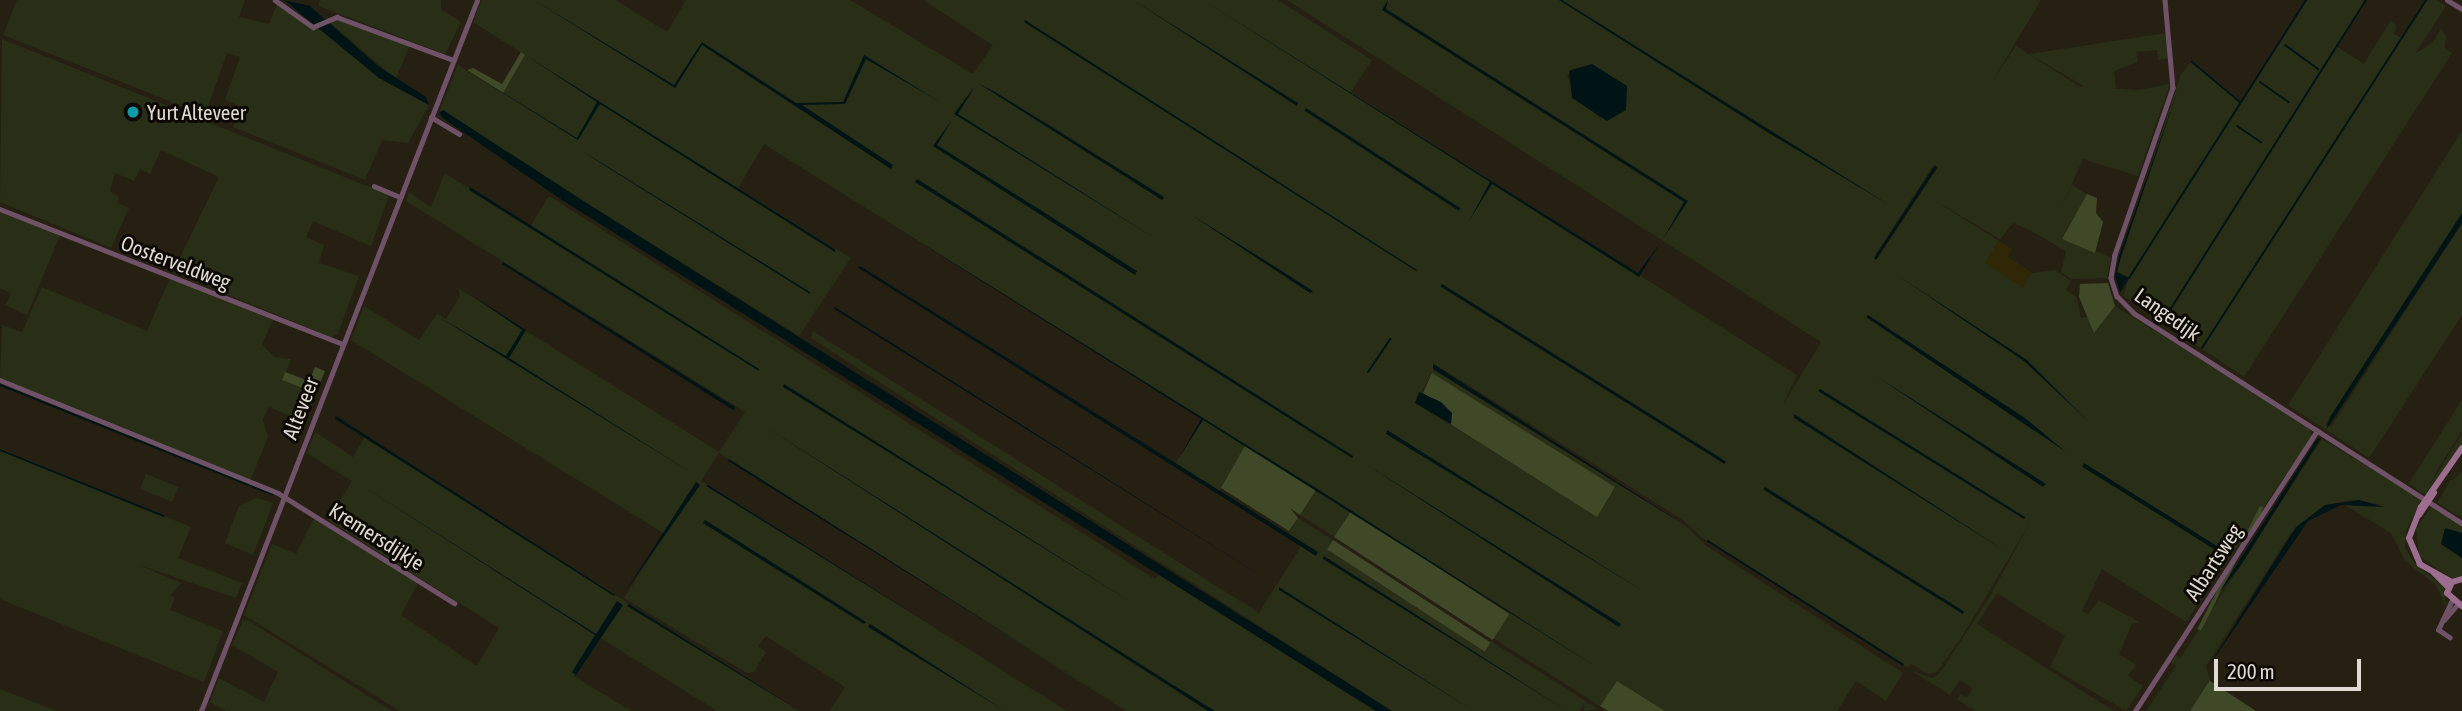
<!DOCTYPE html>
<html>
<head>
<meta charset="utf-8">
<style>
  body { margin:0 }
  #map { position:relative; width:2462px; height:711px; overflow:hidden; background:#262013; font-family:"Asap Condensed",sans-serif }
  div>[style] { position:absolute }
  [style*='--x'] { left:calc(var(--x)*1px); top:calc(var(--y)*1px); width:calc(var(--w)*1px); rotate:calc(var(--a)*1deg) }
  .green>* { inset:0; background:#282f16; transform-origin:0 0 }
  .forest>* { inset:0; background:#3f4927; transform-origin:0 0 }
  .sand>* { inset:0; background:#302706 }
  .water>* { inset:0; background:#001416; transform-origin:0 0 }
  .stream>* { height:2px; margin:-1px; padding:0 1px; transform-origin:1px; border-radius:1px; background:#001416 }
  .minor>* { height:4.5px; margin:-2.25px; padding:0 2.25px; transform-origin:2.25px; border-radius:2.25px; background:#705268 }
  .tertiary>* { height:5px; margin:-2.5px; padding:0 2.5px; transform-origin:2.5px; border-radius:2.5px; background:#705268 }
  .secondary>* { height:6px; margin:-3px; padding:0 3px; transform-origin:3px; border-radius:3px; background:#9d6d90 }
  .dots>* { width:19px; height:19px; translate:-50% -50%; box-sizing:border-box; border:4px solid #0d0a05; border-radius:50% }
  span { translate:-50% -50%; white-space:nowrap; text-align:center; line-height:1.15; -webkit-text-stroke:6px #0d0a05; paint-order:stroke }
  .poi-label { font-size:21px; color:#dfdad2 }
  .left { translate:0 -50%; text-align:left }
  .street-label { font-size:21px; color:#dfdad2 }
  .scale { position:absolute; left:2214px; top:659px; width:147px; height:32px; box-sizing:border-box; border:4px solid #dfdad2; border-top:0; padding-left:9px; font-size:21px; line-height:24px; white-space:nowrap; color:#dfdad2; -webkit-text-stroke:5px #0d0a05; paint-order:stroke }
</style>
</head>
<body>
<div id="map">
  <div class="green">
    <i style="clip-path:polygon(17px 0,245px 0,239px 17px,269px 24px,277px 4px,311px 28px,321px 26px,379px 78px,429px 105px,408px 143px,382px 140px,365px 180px,233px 127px,240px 106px,225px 100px,240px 57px,227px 53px,205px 115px,3px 35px)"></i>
    <i style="clip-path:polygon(320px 0,441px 0,441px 9px,461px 22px,445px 54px,318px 6px)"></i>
    <i style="clip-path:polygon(evenodd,482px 0,616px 0,667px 32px,686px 0,850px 0,973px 74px,993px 45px,923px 0,1278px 0,1372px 60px,1351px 92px,1797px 375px,1783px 405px,1821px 342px,1287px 0,2041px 0,1993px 80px,2016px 46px,2080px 87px,2084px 86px,2029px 54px,2166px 33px,2170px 58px,2158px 60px,2157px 50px,2136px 52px,2138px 62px,2114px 71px,2116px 88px,2107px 88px,2138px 90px,2170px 84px,2138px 176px,2083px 159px,2059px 213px,2072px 185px,2087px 194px,2062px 239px,2111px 257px,2107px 278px,2072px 279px,2061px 272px,2066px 251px,2030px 230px,2013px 223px,2000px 239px,1929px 197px,1999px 241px,1994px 248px,2032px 273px,2055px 270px,2071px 281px,2066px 290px,2076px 297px,2081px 318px,2090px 316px,2094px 332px,2115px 306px,2310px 428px,2312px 436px,2186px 622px,2102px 569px,2082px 611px,2088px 614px,2099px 600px,2139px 622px,2132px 624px,2119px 654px,2136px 665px,2128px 676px,2143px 686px,2126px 711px,2050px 667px,2065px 636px,1997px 593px,1977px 624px,2114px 711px,1975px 711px,1957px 699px,1960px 694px,1967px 698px,1973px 688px,1960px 680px,1950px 695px,1910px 670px,1932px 678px,1939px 674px,1989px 598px,2030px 523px,1964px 633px,1937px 672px,1928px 674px,1912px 664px,1906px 667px,1706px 541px,1683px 520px,1433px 363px,1433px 369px,1686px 526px,1705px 545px,1903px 673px,1886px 701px,1856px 681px,1837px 711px,1665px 711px,1617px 681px,1600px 706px,1493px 638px,1510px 613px,1350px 512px,1335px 537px,1300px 515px,1316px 490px,1246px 447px,1219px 492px,1175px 464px,1203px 420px,764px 144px,738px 188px,851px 258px,799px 336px,585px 202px,440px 110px,458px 65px,503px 93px,525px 55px,473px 22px,482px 0,1592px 64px,1601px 120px,1567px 77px,1572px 69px,1592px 64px,482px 0,979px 83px,1058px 130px,1165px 199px,1162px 199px,979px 83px,482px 0,1933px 166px,1937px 168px,1876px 260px,1874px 257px,1933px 166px,482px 0,1432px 373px,1615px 487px,1597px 516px,1415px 403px,1432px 373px)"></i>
    <i style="clip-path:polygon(2306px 0,2366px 0,2336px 46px,2364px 64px,2391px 20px,2397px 26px,2394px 34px,2401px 38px,2426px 0,2435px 0,2446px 6px,2415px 54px,2433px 42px,2441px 28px,2447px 38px,2444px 47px,2452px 53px,2244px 377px,2123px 296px,2129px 278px,2117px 272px,2118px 266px,2181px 74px,2192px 61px,2241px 101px)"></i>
    <i style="clip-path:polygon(327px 20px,339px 20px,410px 45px,396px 79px)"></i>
    <i style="clip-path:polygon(2px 39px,389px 195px,371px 246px,313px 221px,306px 237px,324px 245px,319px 263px,359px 276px,338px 334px,331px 337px,173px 272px,219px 177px,161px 150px,150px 174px,140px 169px,134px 181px,115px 173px,110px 191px,119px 197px,117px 203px,129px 208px,111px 248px,0 202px)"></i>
    <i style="clip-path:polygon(2462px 131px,2462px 213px,2325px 426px,2331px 427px,2462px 223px,2462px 315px,2369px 458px,2288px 405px)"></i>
    <i style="clip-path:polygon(445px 173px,530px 227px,549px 196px,1155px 579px,1159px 575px,1376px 711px,1126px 711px,719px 453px,701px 481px,1067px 711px,829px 711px,845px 687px,766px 636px,758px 646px,766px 652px,754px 672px,747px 673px,624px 598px,665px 534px,351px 340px,364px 306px,419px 340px,437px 314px,446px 319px,460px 296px,458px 288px,719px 452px,745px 412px,406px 201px,409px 192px,431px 207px)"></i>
    <i style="clip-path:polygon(0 210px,60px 235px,27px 315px,6px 305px,11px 293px,0 288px)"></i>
    <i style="clip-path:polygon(170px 278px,273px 320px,262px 344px,274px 357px,291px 359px,283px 380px,316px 393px,305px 422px,269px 407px,263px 419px,268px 437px,250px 481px,0 380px,2px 325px,22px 332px,42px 287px,147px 331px)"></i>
    <i style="clip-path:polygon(813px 331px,1259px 613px,1303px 543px,1288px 534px,1298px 518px,1333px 540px,1327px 549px,1484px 648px,1491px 641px,1598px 709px,1584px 711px,1584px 704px,1579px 711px,1392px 711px,811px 338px)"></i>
    <i style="clip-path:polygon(2462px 400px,2462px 431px,2435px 474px,2429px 486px,2462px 434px,2462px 443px,2426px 496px,2409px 483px)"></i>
    <i style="clip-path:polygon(315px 432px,353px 457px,365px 437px,799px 711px,717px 711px,599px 637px,574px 676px,631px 711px,400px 711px,244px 615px,272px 544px,296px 554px,314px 518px,418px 583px,401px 615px,477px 666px,499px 628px,328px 520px,352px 481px,307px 453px)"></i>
    <i style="clip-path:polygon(2322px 439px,2421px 499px,2406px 532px,2405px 548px,2415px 564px,2444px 586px,2446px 607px,2436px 585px,2405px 561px,2391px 533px,2345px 505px,2384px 505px,2352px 500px,2325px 505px,2291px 533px,2206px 666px,2210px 680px,2190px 711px,2146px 711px,2176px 666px,2171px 662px,2176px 655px,2180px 659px)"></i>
    <i style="clip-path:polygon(0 448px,191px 527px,178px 558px,242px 583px,236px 598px,139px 565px,181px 583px,170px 595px,175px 598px,170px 610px,223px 631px,204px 682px,0 599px)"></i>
    <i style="clip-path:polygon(2462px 461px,2451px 482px,2462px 471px,2462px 518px,2437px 503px)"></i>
    <i style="left:146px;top:474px;width:35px;height:16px;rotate:22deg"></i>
    <i style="clip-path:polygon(256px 498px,273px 503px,253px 555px,225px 543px,239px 506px)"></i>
    <i style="clip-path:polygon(2432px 506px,2462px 526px,2462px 533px,2449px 530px,2450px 550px,2462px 558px,2462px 577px,2451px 578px,2419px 556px,2416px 528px)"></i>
    <i style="clip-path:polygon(243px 620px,249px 621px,392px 711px,226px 711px,210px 702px,219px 678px,264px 702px,278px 672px,232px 645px)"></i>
    <i style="clip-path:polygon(0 689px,57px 711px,0 711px)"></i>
  </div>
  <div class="forest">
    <i style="clip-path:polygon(521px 52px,525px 55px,503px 93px,467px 70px,473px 68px,502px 84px)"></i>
    <i style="clip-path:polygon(2087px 194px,2097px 198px,2096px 213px,2103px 222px,2095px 253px,2062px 239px)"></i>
    <i style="clip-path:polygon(2108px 283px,2115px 306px,2094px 333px,2079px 297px,2080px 284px)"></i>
    <i style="clip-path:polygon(315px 367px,325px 371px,316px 393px,282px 380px,285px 372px,309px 381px)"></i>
    <i style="clip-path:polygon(1432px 373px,1615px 487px,1597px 517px,1450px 424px,1452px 413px,1423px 393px)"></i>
    <i style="clip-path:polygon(1245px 446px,1316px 490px,1300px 515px,1290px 508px,1298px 518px,1289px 531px,1221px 488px)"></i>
    <i style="left:2260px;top:506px;width:4px;height:138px;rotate:27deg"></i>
    <i style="left:1351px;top:511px;width:189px;height:31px;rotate:33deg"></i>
    <i style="left:1333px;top:540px;width:188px;height:11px;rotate:33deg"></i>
    <i style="clip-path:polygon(2210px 680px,2210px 681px,2256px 711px,2190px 711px)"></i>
    <i style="clip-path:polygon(1617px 681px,1665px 711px,1608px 711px,1600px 706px)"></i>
  </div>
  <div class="sand">
    <i style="clip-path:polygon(1999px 241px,2012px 249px,2008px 257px,2032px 273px,2023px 288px,1985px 263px)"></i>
  </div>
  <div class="water">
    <i style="clip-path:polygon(284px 0,310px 6px,378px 66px,426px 97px,429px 105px,379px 78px)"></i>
    <i style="clip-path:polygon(534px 0,674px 85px,702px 42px,796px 103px,843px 102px,864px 55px,940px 102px,866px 59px,845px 104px,802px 105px,893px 165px,891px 169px,702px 45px,675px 88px)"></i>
    <i style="clip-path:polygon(1133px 0,1298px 103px,1297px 106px)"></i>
    <i style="clip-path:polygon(1203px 0,1638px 273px,1660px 243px,1639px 277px,1492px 184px,1469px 221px,1490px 182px)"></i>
    <i style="clip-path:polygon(1388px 0,1386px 9px,1688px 201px,1663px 239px,1684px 202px,1382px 10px)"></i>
    <i style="clip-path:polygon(1559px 0,1562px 0,1891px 206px,1767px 132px)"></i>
    <i style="clip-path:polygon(1025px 20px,1417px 270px,1416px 271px,1024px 22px)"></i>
    <i style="clip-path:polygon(525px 55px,835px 249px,835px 252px,600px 104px,578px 140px,458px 65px,577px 138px,597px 102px)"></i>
    <i style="clip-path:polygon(1592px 64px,1627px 86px,1626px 110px,1607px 121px,1572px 98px,1569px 71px)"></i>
    <i style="clip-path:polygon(978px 83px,995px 92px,1164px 197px,1162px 200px)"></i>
    <i style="clip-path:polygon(975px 86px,958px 114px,1161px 242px,954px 114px)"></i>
    <i style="clip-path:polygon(2179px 87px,2121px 257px,2117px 272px,2129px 278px,2120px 293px,2115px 276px,2119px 256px)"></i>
    <i style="left:1306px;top:108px;width:184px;height:3px;rotate:33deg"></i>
    <i style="clip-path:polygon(443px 110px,585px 202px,1392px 711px,1376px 711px,562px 200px,444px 119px,439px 113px)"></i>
    <i style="clip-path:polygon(952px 120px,937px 145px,1137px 271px,1135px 275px,933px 146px)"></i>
    <i style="clip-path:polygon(584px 152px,810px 292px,810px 294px,602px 164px)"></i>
    <i style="clip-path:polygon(1935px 165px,1937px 168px,1876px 260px,1874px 258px)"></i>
    <i style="clip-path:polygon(917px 179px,1353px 456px,1352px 458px,915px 182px)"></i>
    <i style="clip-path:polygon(470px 187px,759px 369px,759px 371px,469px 190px)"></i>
    <i style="clip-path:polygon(2462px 213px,2462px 223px,2326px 430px,2330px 417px)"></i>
    <i style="clip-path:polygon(1190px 214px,1266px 261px,1313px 291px,1310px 293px)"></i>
    <i style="clip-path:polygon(883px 219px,1316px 488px,1601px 670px,1203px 420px,1179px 458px,1201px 419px)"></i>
    <i style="clip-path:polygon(503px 262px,735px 407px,733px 410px,502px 264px)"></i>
    <i style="clip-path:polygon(860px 266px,1318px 552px,1316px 556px,857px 267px)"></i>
    <i style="clip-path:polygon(1897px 275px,2027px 360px,2088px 421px,2024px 361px)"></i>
    <i style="left:1442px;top:284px;width:335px;height:3px;rotate:32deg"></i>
    <i style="clip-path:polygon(470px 294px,526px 330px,509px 358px,695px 475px,437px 316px,506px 356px,522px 330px)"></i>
    <i style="clip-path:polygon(835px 307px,1274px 584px,834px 309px)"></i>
    <i style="clip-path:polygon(1868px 315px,2025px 418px,2066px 452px,1866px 317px)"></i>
    <i style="clip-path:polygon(1433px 364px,1686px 526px,1433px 369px)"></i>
    <i style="clip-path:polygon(1876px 376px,1969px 435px,2046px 484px,2043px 487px)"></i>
    <i style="clip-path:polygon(784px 384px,1134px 604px,783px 387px)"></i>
    <i style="clip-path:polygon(1820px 389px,2025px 517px,2024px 519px,1818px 391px)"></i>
    <i style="clip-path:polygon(1419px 392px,1441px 402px,1452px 413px,1451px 424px,1415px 403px)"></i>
    <i style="clip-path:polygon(1794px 414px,2005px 551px,1794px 418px)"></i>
    <i style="clip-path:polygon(336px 416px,615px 595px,614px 596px,335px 419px)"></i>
    <i style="clip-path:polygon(758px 422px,1178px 688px,1215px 711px,1208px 711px)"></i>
    <i style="clip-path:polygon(1387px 430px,1643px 591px,1386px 434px)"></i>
    <i style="clip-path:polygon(2321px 438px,2241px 565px,2218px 594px,2317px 439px)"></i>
    <i style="clip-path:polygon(729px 459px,1014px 639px,1129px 711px,728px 461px)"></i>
    <i style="clip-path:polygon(1364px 463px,1621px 624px,1619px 627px)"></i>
    <i style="left:2084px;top:463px;width:160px;height:4px;rotate:32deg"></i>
    <i style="clip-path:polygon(696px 482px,700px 485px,623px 595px)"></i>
    <i style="clip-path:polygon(358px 483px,596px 634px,617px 601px,623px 605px,576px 675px,572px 672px,595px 635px)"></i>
    <i style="clip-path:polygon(708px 485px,925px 621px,706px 486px)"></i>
    <i style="left:1765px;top:487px;width:235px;height:3px;rotate:32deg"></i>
    <i style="clip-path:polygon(2359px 500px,2384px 507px,2341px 505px,2308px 521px,2207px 669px,2296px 527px,2325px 505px)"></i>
    <i style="clip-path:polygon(705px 520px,866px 622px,864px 624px,703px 523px)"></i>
    <i style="clip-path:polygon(2445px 528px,2462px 533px,2462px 558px,2441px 544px)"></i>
    <i style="clip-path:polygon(1708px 540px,1904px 664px,1903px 666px,1706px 541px)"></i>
    <i style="clip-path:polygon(1324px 556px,1567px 711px,1323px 559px)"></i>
    <i style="clip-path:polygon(1279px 587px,1474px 711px,1279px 590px)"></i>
    <i style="clip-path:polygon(629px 604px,800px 711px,627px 606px)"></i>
    <i style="clip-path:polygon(870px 624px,1005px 711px,868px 627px)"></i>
  </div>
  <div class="stream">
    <i style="--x:2285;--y:45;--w:41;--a:36"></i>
    <i style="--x:2192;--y:62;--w:62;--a:39.8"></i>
    <i style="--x:2260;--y:82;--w:35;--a:35"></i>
    <i style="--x:2237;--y:126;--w:29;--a:34"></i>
    <i style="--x:2129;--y:278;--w:330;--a:-57.5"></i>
    <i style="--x:2163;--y:321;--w:380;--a:-57.7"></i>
    <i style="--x:2202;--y:348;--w:414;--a:-57.2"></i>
    <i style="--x:1368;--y:372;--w:40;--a:-56"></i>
    <i style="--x:0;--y:385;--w:294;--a:21.9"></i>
    <i style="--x:0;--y:450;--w:176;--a:22"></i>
  </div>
  <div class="minor">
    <i style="--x:275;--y:0;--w:47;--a:35.4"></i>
    <i style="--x:313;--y:27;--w:26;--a:-23"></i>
    <i style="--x:337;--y:17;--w:124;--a:20.3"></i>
    <i style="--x:2165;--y:0;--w:88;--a:84.8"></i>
    <i style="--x:2173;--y:88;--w:177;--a:109.2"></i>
    <i style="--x:2115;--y:255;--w:23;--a:100"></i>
    <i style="--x:2111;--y:278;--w:19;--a:72"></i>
    <i style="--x:2117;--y:296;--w:25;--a:45"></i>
    <i style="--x:2135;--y:314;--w:388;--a:32.6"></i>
    <i style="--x:431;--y:117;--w:33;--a:31"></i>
    <i style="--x:374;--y:186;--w:28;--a:23"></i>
    <i style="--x:0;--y:209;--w:368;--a:21.5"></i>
    <i style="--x:0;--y:380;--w:300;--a:22.1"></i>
    <i style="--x:278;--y:493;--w:208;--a:32"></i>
    <i style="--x:2444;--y:620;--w:20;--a:-49"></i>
    <i style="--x:2450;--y:638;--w:14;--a:-146"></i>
    <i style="--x:2438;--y:630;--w:31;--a:-65"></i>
    <i style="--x:2135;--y:711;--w:334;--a:-57"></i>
  </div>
  <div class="tertiary">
    <i style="--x:2447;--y:0;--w:17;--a:31"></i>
    <i style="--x:201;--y:711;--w:763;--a:-68.78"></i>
  </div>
  <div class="secondary">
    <i style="--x:2419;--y:515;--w:27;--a:-56"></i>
    <i style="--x:2434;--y:573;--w:20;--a:45"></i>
    <i style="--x:2462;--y:579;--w:10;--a:163"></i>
    <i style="--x:2452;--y:582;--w:12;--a:114"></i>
    <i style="--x:2447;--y:593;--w:20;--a:41"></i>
    <i style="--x:2452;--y:582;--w:37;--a:-151"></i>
    <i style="--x:2420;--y:564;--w:28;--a:-113"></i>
    <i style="--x:2409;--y:538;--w:33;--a:-69"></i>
    <i style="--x:2421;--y:507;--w:72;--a:-55.2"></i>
  </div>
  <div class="dots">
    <i style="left:133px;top:112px;background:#0f9aa8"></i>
  </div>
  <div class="poi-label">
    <span class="left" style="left:147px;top:112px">Yurt Alteveer</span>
  </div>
  <div class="street-label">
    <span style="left:176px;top:262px;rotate:21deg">Oosterveldweg</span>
    <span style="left:2168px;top:314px;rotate:35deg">Langedijk</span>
    <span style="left:300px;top:408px;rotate:-69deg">Alteveer</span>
    <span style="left:377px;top:536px;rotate:32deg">Kremersdijkje</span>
    <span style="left:2213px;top:562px;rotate:-57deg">Albartsweg</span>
  </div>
  <div class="scale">200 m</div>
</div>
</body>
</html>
